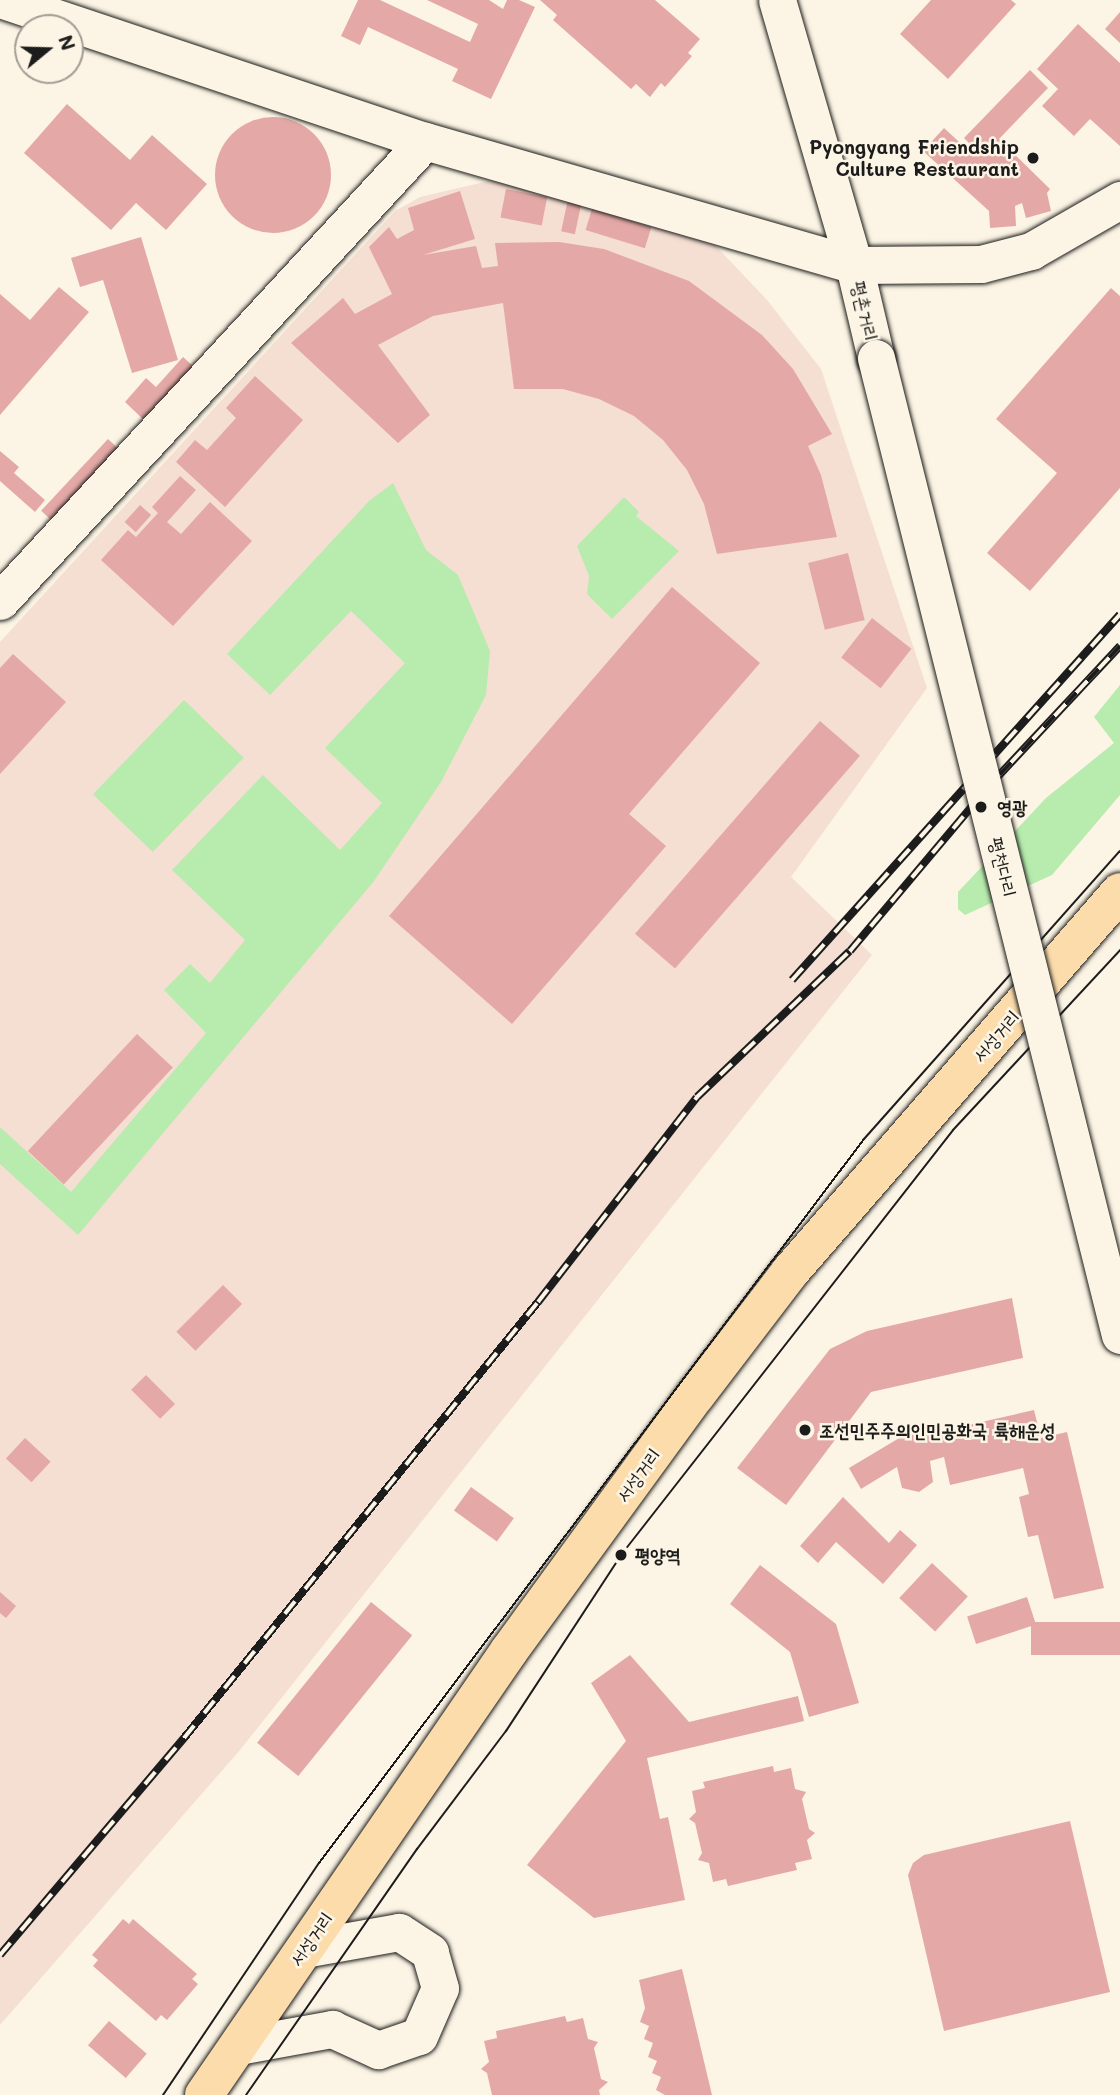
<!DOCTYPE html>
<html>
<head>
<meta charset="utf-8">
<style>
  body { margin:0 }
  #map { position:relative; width:1120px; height:2095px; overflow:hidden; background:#fcf5e5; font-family:Mali,"Poor Story",sans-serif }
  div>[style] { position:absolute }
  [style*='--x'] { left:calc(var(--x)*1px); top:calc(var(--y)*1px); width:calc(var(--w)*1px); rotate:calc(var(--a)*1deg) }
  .built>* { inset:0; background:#f5ded2 }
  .green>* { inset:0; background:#b8ecae; transform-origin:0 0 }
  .building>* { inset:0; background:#e4a9a6; transform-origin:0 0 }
  .round { border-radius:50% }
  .roads { filter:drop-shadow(0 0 2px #1c1c1c) drop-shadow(0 0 2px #1c1c1c) }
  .minor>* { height:37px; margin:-18.5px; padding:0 18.5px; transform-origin:18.5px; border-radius:18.5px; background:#fcf5e5 }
  .major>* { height:38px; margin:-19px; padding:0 19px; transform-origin:19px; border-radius:19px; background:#fddcac }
  .tram>* { height:2px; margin:-1px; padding:0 1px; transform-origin:1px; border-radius:1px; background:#1c1c1c }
  .rail>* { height:8px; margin-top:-4px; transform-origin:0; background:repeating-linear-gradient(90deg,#fcf5e5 0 16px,#1c1c1c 0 32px); box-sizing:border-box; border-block:2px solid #1c1c1c }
  .bridges { filter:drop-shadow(0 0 2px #1c1c1c) drop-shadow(0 0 2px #1c1c1c) }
  .minor-bridge>* { height:37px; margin:-18.5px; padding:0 18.5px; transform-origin:18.5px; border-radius:18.5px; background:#fcf5e5 }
  .dots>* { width:19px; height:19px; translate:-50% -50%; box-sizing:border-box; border:4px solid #fcf5e5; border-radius:50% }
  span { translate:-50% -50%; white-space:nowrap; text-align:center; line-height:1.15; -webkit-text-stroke:5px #fcf5e5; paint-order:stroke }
  .poi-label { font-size:19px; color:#1c1c1c; font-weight:700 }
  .right { translate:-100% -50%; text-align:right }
  .left { translate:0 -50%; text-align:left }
  .street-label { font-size:19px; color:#1c1c1c }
  .north { position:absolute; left:14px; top:14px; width:70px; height:70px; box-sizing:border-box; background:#fcf5e5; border:2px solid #a29e95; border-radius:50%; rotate:71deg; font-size:19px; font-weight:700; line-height:28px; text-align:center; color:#1c1c1c }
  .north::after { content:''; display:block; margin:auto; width:24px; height:32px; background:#1c1c1c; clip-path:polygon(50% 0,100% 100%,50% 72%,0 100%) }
</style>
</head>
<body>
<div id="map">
  <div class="built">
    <i style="clip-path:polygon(489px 181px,540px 185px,713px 243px,767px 300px,821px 369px,927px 688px,791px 877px,872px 955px,240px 1750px,0 2025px,0 642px,395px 211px,420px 197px)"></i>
  </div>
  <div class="green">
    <i style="clip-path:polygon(393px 483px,426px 550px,458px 575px,490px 651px,486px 695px,441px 782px,374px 881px,78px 1235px,0 1164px,0 1127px,71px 1192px,206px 1033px,164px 990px,190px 964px,210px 983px,245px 940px,172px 870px,263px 775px,340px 850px,382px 803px,325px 748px,405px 663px,351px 611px,270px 695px,227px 654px,369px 501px)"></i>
    <i style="clip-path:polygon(624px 497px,639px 512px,636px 516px,679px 551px,612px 619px,587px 594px,589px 576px,577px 546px)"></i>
    <i style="clip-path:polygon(1120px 685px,1120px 795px,1052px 875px,965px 915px,958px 909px,958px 892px,1046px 798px,1114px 743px,1094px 717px)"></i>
    <i style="left:184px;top:700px;width:83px;height:131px;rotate:44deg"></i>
  </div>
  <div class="building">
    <i style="clip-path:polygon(358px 0,380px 0,470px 42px,478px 24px,427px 0,489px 0,503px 9px,507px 0,519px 0,535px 7px,491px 99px,452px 81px,458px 69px,368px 27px,360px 45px,341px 36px)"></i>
    <i style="clip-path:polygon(540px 0,655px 0,700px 39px,688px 53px,692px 56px,665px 87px,661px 83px,650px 97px,636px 84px,631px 89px,553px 20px,557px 15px)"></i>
    <i style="clip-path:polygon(931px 0,1011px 0,1016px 4px,948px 79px,900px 34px)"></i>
    <i style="clip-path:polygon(1120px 12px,1120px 43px,1105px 29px)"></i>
    <i style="clip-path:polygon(1078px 24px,1120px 63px,1120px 146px,1090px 119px,1074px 136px,1042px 106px,1058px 89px,1037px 69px)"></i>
    <i style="clip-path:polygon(1030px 70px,1048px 88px,999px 139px,1050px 189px,1047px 193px,1051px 211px,1026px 218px,1022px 203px,1015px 206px,1016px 226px,990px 228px,989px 211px,923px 151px,944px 128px,969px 151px,973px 147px,964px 138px)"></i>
    <i style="clip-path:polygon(67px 104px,130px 160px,152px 135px,207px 184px,166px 230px,136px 203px,111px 230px,24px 153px)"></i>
    <i class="round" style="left:215px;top:117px;width:116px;height:116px"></i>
    <i style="left:506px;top:189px;width:42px;height:29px;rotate:11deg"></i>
    <i style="clip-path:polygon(460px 191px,475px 239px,423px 255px,476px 246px,482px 268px,498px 266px,495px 243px,559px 242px,604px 249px,689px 281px,762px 335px,793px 369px,832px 434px,808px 446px,821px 475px,837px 537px,717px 554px,704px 504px,687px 470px,663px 440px,634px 416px,599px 399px,563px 389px,514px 389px,503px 303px,433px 316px,378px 345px,430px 415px,398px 443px,291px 343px,343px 298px,355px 314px,392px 294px,369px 247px,389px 227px,397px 239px,414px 230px,408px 208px)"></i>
    <i style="left:568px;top:199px;width:14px;height:33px;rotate:12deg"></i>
    <i style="left:592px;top:209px;width:62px;height:22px;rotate:17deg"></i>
    <i style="clip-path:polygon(141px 237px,178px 360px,132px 373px,103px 280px,80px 287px,71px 258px)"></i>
    <i style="clip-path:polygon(59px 287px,89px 312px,0 415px,0 294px,30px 320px)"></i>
    <i style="clip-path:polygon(1111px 288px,1120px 296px,1120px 488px,1030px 591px,987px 553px,1057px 473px,996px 419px)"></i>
    <i style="clip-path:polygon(183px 357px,194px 367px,145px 421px,125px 402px,146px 378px,156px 387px)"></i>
    <i style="clip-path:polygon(255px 376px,303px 420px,225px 507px,176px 462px,195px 440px,207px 450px,236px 418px,226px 408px)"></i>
    <i style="left:108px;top:439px;width:18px;height:98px;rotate:43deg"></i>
    <i style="clip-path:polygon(0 451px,19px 467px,14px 473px,45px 500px,35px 512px,0 481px)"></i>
    <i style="clip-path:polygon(180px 476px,196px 490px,167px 522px,181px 534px,210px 502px,252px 541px,173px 626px,101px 560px,128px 530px,136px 537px,158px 513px,152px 507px)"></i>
    <i style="left:140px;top:505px;width:15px;height:23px;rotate:42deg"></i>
    <i style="left:848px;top:553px;width:69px;height:41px;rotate:76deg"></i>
    <i style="clip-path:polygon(672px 587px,760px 663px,629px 814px,666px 846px,512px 1024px,389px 916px)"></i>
    <i style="left:872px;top:618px;width:50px;height:50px;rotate:38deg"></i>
    <i style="clip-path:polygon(13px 654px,66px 702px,0 774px,0 668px)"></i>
    <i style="left:820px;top:721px;width:53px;height:282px;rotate:41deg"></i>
    <i style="left:137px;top:1034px;width:49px;height:160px;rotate:43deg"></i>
    <i style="left:223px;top:1285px;width:27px;height:66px;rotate:45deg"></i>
    <i style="clip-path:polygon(1012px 1298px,1023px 1358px,871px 1392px,786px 1505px,737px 1468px,830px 1349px,867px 1331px)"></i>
    <i style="left:146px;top:1375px;width:41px;height:21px;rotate:45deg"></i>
    <i style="clip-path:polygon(1034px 1410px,1041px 1438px,1067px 1432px,1104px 1588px,1054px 1599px,1038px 1535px,1028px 1537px,1019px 1497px,1029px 1494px,1023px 1468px,950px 1485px,944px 1457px,930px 1461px,933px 1482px,919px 1492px,902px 1488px,897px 1467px,861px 1489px,849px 1468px,911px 1431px,915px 1437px)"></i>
    <i style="left:25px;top:1438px;width:35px;height:28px;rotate:43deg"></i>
    <i style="left:471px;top:1487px;width:53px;height:29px;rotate:36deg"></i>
    <i style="clip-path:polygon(843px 1497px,889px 1543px,900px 1530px,917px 1545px,883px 1584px,836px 1542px,818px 1563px,800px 1546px)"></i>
    <i style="left:932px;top:1563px;width:49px;height:48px;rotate:43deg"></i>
    <i style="clip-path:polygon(760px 1565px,836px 1624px,859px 1703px,809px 1717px,790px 1652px,730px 1604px)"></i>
    <i style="clip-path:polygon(0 1592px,16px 1606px,6px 1618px,0 1613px)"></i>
    <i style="left:1027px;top:1597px;width:29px;height:63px;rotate:72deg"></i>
    <i style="left:371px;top:1602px;width:53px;height:181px;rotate:39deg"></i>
    <i style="left:1120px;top:1622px;width:33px;height:89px;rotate:90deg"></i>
    <i style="clip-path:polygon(630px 1655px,689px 1722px,798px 1696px,804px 1721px,647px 1758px,660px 1819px,668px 1817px,685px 1900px,594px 1918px,527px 1865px,626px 1741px,591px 1683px)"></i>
    <i style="clip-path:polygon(773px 1766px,774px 1772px,791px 1768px,795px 1789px,806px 1792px,802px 1799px,809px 1829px,815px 1833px,807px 1840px,812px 1859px,795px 1863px,797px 1870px,728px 1886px,726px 1879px,713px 1882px,709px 1863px,698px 1860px,702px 1853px,695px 1823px,689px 1819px,696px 1812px,692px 1791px,705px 1788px,703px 1782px)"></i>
    <i style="clip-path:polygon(1070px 1821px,1110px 1992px,944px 2031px,908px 1875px,913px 1863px,924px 1855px)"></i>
    <i style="clip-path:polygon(123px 1919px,129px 1924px,133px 1919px,197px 1974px,192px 1979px,198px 1984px,167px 2020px,161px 2015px,156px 2021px,93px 1966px,98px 1960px,92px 1955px)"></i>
    <i style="clip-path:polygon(682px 1969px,712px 2095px,665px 2095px,656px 2090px,661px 2077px,652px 2073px,657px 2061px,648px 2057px,653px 2043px,644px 2039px,649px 2026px,640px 2022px,645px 2008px,639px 1980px)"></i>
    <i style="clip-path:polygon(565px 2016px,567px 2022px,583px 2018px,588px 2039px,598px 2042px,594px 2048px,601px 2079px,608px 2082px,599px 2090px,600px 2095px,492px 2095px,487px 2073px,481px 2069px,489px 2062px,484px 2041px,497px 2038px,496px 2031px)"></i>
    <i style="left:109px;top:2021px;width:50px;height:32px;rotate:41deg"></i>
  </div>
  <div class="roads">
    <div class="minor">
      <i style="--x:3;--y:0;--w:445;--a:18.5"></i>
      <i style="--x:425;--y:141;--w:447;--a:16.1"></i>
      <i style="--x:854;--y:265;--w:127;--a:-0.5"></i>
      <i style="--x:981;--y:264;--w:52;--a:-14.6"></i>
      <i style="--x:1031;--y:251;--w:103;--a:-29.8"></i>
      <i style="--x:777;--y:0;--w:276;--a:73.8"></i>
      <i style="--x:854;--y:265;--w:96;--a:76.7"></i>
      <i style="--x:0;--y:601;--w:626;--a:-47.26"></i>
      <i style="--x:238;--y:2046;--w:96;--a:-10.3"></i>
      <i style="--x:332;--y:2029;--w:51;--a:24.5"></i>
      <i style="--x:378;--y:2050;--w:43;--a:-18.9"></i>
      <i style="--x:419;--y:2036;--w:52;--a:-66.4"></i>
      <i style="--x:440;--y:1988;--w:37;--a:-106"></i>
      <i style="--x:430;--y:1952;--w:37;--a:-147"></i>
      <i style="--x:399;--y:1932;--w:97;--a:169.9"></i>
    </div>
    <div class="major">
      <i style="--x:204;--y:2095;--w:539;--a:-55.51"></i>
      <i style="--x:509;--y:1651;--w:317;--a:-53.9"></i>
      <i style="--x:696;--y:1395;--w:155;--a:-52.6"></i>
      <i style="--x:790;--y:1272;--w:503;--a:-49.03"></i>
    </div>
  </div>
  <div class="tram">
    <i style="--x:163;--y:2095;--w:280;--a:-56.1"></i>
    <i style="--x:319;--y:1863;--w:906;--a:-53.03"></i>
    <i style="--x:864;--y:1139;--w:385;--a:-48.4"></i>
    <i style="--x:246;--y:2095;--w:300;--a:-55.2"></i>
    <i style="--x:417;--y:1849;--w:148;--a:-53"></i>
    <i style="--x:506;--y:1731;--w:210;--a:-56.8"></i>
    <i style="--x:621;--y:1555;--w:539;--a:-52"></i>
    <i style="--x:953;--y:1130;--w:246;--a:-47.1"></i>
  </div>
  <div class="rail">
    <i style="--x:792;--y:980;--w:491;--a:-48.1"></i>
    <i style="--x:0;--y:1955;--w:285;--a:-49.7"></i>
    <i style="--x:184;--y:1738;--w:562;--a:-50.93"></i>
    <i style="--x:538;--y:1302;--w:259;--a:-52.2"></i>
    <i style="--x:697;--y:1097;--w:211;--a:-43.7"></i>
    <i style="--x:850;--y:951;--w:216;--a:-49.9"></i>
    <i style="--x:989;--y:786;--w:192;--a:-46.9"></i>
  </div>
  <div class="bridges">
    <div class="minor-bridge">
      <i style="--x:876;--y:358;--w:1007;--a:75.98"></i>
    </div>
  </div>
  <div class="dots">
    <i style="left:1033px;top:158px;background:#1c1c1c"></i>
    <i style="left:981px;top:807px;background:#1c1c1c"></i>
    <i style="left:805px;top:1430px;background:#1c1c1c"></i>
    <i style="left:621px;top:1555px;background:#1c1c1c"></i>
  </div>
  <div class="poi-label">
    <span class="right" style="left:1019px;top:158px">Pyongyang Friendship<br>Culture Restaurant</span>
    <span class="left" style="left:997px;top:807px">영광</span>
    <span class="left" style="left:819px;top:1430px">조선민주주의인민공화국 륙해운성</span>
    <span class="left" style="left:635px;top:1555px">평양역</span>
  </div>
  <div class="street-label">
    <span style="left:865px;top:311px;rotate:77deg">평촌거리</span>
    <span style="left:1003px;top:867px;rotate:76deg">평천다리</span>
    <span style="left:996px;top:1036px;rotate:-49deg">서성거리</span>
    <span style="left:638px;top:1475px;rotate:-54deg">서성거리</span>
    <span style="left:311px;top:1939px;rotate:-55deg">서성거리</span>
  </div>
  <div class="north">N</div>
</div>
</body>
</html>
